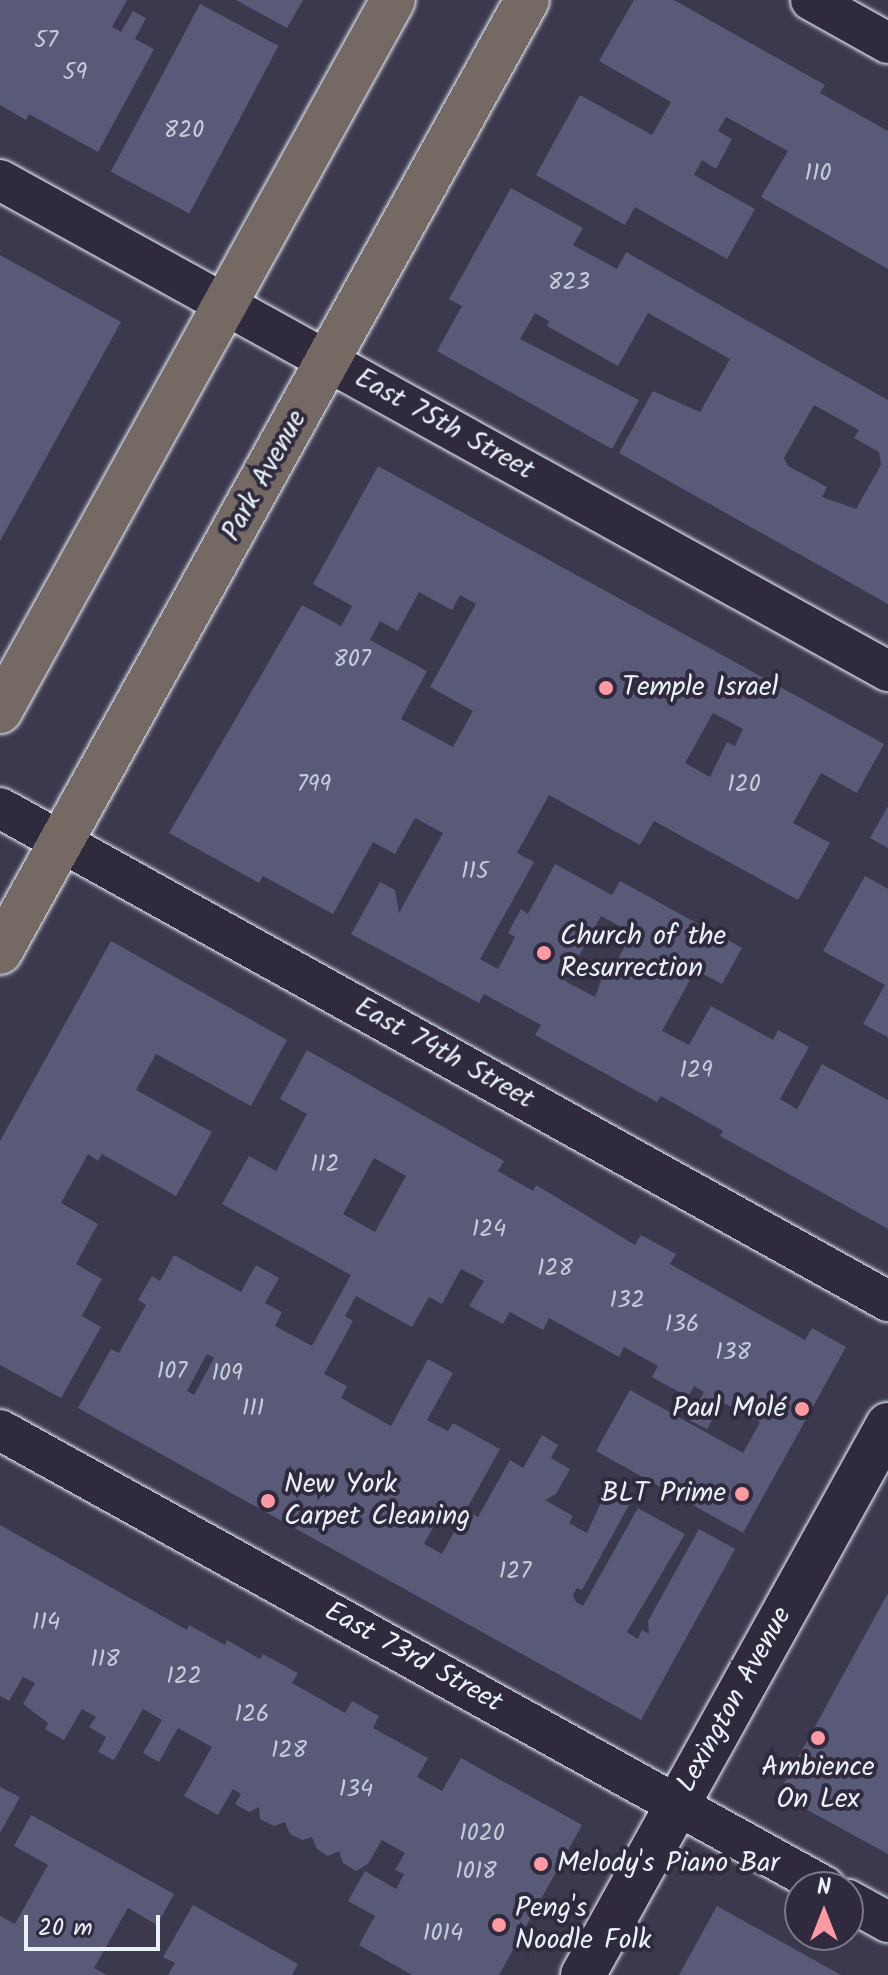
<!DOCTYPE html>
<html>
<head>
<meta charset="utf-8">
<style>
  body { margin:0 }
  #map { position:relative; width:888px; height:1975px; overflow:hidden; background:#3c384e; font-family:Kalam,sans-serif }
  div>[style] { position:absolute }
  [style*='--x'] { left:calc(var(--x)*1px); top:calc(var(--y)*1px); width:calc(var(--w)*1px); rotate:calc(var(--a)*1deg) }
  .building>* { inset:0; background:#595a77; transform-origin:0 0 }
  .roads { filter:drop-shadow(0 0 2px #e8f1f8) drop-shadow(0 0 2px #e8f1f8) }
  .minor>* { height:40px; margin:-20px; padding:0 20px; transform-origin:20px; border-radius:20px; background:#2f2a3d }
  .secondary>* { height:44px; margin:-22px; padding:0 22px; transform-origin:22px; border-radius:22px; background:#2f2a3d }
  .primary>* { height:44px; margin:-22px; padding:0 22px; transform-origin:22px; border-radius:22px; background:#756964 }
  .dots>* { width:22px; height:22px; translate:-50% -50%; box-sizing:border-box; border:4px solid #2f2a3d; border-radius:50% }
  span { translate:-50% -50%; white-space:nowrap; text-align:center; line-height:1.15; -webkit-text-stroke:8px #2f2a3d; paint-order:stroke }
  .number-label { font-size:24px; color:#c4cbd8 }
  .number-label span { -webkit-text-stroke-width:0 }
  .street-label { font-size:28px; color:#e8f1f8 }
  .poi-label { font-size:28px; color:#e8f1f8 }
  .left { translate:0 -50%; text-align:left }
  .right { translate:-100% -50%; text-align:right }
  .north { position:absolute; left:784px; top:1871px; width:80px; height:80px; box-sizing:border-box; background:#2f2a3d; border:2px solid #797a88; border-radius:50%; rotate:0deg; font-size:22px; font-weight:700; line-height:32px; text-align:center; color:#e8f1f8 }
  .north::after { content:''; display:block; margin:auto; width:28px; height:36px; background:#ff9aa2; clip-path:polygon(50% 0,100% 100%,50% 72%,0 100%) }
  .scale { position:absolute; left:24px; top:1915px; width:136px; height:36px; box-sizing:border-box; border:4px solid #e8f1f8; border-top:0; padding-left:10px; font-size:24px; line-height:28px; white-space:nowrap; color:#e8f1f8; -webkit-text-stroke:6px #2f2a3d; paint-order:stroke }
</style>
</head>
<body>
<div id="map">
  <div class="building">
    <i style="clip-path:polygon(0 0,127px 0,112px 27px,121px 32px,133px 11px,146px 18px,135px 39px,154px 49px,98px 152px,29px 114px,26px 120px,0 105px)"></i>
    <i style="clip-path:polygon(236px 0,303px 0,287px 28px)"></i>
    <i style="clip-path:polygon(634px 0,674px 0,825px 85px,820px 93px,888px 131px,888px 269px,761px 197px,788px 151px,726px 117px,718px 131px,732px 139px,716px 169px,702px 160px,694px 175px,755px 209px,727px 259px,635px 207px,625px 225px,536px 175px,580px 95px,652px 135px,671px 102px,599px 61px)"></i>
    <i style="left:200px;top:4px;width:89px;height:190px;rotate:28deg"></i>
    <i style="clip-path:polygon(evenodd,511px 188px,583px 228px,573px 245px,617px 269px,626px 252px,888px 400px,888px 604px,619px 453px,653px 391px,700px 412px,730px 359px,648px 313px,618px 366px,547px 326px,549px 321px,535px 313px,520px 339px,639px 400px,612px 449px,437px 351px,462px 306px,449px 299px,511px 188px,814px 405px,859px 430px,854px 438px,879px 452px,881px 465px,856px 509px,822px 497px,827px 487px,788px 466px,784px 458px,814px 405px)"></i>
    <i style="clip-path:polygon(0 255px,121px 322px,0 541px)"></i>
    <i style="clip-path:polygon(evenodd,378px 466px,884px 744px,857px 793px,821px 773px,793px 823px,830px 843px,798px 900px,654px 821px,640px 845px,549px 795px,517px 853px,534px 862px,480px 959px,498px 969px,515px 937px,508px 933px,521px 909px,528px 914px,555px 864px,612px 895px,620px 881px,742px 948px,722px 984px,705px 975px,691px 978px,662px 1031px,689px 1045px,711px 1006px,773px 1040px,778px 1030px,809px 1047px,780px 1099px,797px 1109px,822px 1064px,888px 1100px,888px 1229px,720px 1136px,723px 1131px,661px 1096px,657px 1102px,535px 1035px,541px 1025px,484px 994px,479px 1003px,351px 934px,380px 882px,395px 890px,399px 913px,443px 833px,415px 818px,395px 854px,373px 842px,333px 914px,263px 876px,259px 883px,169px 833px,302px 605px,341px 626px,352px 606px,313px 584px,378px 466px,419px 592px,452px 610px,460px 595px,476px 604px,430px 687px,473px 711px,453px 747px,401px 719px,427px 671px,370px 640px,380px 621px,398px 631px,419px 592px,378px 466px,713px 713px,743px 729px,735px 746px,727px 742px,710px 777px,685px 763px,713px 713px,378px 466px,601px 916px,632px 933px,616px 963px,609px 959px,595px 997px,565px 981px,601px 916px)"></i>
    <i style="clip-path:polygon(888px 806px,888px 848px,870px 838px)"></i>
    <i style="clip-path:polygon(865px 876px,888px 889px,888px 1037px,863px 1024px,885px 985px,823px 951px)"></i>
    <i style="clip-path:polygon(111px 941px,287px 1040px,251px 1106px,156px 1054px,136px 1090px,212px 1132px,176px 1196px,102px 1154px,98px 1161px,88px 1154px,61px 1203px,98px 1224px,76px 1264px,102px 1279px,82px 1316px,101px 1327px,61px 1398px,0 1365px,0 1141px)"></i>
    <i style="clip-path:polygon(evenodd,307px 1050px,504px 1161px,498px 1171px,533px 1191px,536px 1185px,635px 1245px,641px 1235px,676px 1254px,670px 1264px,805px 1340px,812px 1328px,846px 1347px,743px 1533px,596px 1451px,630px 1390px,743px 1453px,760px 1422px,722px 1402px,707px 1429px,689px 1420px,704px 1392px,694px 1386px,688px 1397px,652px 1377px,658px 1366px,624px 1347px,619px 1357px,549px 1318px,543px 1330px,510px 1312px,503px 1324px,469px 1306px,484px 1281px,461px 1269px,442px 1304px,429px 1297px,412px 1327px,356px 1296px,345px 1316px,353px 1321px,324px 1374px,347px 1386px,341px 1398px,391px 1426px,428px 1359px,453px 1373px,427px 1420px,448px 1431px,453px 1423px,500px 1449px,466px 1510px,478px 1517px,510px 1460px,523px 1468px,542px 1435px,558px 1445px,551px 1458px,570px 1469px,556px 1494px,545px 1500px,573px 1516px,569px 1523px,587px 1533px,609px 1485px,633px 1498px,582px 1590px,577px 1588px,573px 1595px,576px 1602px,583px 1606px,638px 1508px,685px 1534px,627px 1632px,638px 1639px,642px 1630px,649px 1634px,648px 1621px,699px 1529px,735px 1549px,641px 1720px,78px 1408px,111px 1349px,119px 1353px,146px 1305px,138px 1300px,152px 1276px,160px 1281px,174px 1255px,241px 1292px,256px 1265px,279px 1278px,265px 1303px,282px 1312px,275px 1326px,312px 1346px,351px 1275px,222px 1204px,249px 1156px,276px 1171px,307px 1114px,280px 1099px,307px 1050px,374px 1158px,406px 1176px,375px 1232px,343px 1214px,374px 1158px,307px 1050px,207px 1354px,214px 1358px,194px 1395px,187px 1391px,207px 1354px,307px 1050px,442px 1511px,460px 1521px,442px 1554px,424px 1544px,442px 1511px)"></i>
    <i style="clip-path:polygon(0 1525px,187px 1630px,189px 1625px,225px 1645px,227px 1640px,260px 1659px,263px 1654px,298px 1673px,292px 1683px,345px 1713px,352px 1701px,379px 1716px,373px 1728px,428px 1758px,417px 1777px,442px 1791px,461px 1758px,582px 1825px,499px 1975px,412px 1975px,359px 1945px,375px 1916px,348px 1901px,365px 1871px,396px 1889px,404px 1874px,395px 1870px,405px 1853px,382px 1840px,368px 1864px,356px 1871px,343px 1863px,339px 1851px,328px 1856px,317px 1849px,312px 1837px,302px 1840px,290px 1834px,285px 1822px,274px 1826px,260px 1819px,259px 1807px,249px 1812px,235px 1804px,241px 1794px,233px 1789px,218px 1815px,184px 1796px,212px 1747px,178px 1728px,159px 1762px,143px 1753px,162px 1720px,143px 1709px,114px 1760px,98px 1752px,106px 1737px,89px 1727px,96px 1717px,82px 1709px,64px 1740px,45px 1729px,48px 1723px,23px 1704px,35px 1683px,23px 1677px,9px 1701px,0 1696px)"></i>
    <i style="clip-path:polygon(888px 1593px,888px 1854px,778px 1794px)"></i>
    <i style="clip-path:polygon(0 1787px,20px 1797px,0 1833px)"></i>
    <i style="clip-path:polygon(31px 1815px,174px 1894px,157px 1925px,128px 1908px,94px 1968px,107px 1975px,0 1975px,0 1916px,15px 1924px,48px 1865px,14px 1846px)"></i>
    <i style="clip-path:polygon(193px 1905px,298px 1964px,292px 1975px,168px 1975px,175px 1963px,163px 1957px)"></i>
    <i style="clip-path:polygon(717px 1906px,841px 1975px,679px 1975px)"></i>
  </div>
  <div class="roads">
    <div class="minor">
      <i style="--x:811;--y:0;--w:88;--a:29.2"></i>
      <i style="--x:0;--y:180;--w:1015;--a:28.94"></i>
      <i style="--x:0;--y:808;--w:1016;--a:29.04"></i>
      <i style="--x:0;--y:1430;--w:943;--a:28.98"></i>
      <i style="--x:848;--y:1900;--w:46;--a:28.8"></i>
    </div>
    <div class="secondary">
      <i style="--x:583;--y:1975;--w:629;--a:-60.99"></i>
    </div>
    <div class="primary">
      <i style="--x:0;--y:711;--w:812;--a:-61.07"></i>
      <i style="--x:0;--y:952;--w:1088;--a:-61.03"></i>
    </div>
  </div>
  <div class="dots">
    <i style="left:606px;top:688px;background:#ff9aa2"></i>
    <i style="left:544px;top:953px;background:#ff9aa2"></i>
    <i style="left:802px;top:1409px;background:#ff9aa2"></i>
    <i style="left:742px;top:1494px;background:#ff9aa2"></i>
    <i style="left:268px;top:1501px;background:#ff9aa2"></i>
    <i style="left:818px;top:1738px;background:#ff9aa2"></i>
    <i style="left:541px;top:1864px;background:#ff9aa2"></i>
    <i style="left:499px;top:1925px;background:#ff9aa2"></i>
  </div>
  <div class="number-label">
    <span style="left:46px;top:41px">57</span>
    <span style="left:75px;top:73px">59</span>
    <span style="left:184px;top:131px">820</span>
    <span style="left:818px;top:174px">110</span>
    <span style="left:569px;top:283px">823</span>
    <span style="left:352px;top:660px">807</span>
    <span style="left:314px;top:785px">799</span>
    <span style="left:744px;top:785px">120</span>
    <span style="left:475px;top:872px">115</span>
    <span style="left:696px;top:1071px">129</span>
    <span style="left:325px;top:1165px">112</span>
    <span style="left:489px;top:1230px">124</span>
    <span style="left:555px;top:1269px">128</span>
    <span style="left:627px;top:1301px">132</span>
    <span style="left:682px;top:1325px">136</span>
    <span style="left:733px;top:1353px">138</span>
    <span style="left:172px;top:1372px">107</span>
    <span style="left:227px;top:1374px">109</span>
    <span style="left:253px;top:1409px">111</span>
    <span style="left:515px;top:1572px">127</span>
    <span style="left:46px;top:1623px">114</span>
    <span style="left:105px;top:1660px">118</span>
    <span style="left:184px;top:1677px">122</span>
    <span style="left:252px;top:1715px">126</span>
    <span style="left:289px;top:1751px">128</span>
    <span style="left:356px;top:1790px">134</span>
    <span style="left:482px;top:1834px">1020</span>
    <span style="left:476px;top:1872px">1018</span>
    <span style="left:443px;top:1934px">1014</span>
  </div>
  <div class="street-label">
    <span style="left:444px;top:425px;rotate:29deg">East 75th Street</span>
    <span style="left:265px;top:476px;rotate:-61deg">Park Avenue</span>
    <span style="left:444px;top:1054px;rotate:29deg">East 74th Street</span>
    <span style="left:413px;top:1658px;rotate:29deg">East 73rd Street</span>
    <span style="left:735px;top:1700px;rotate:-61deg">Lexington Avenue</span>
  </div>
  <div class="poi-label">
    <span class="left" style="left:622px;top:688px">Temple Israel</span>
    <span class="left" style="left:560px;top:953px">Church of the<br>Resurrection</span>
    <span class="right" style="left:786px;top:1409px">Paul Molé</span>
    <span class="left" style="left:284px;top:1501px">New York<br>Carpet Cleaning</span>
    <span class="right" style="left:726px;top:1494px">BLT Prime</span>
    <span style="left:818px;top:1784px">Ambience<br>On Lex</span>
    <span class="left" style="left:557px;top:1864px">Melody's Piano Bar</span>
    <span class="left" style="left:515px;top:1925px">Peng's<br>Noodle Folk</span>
  </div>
  <div class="north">N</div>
  <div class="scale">20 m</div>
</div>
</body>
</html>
